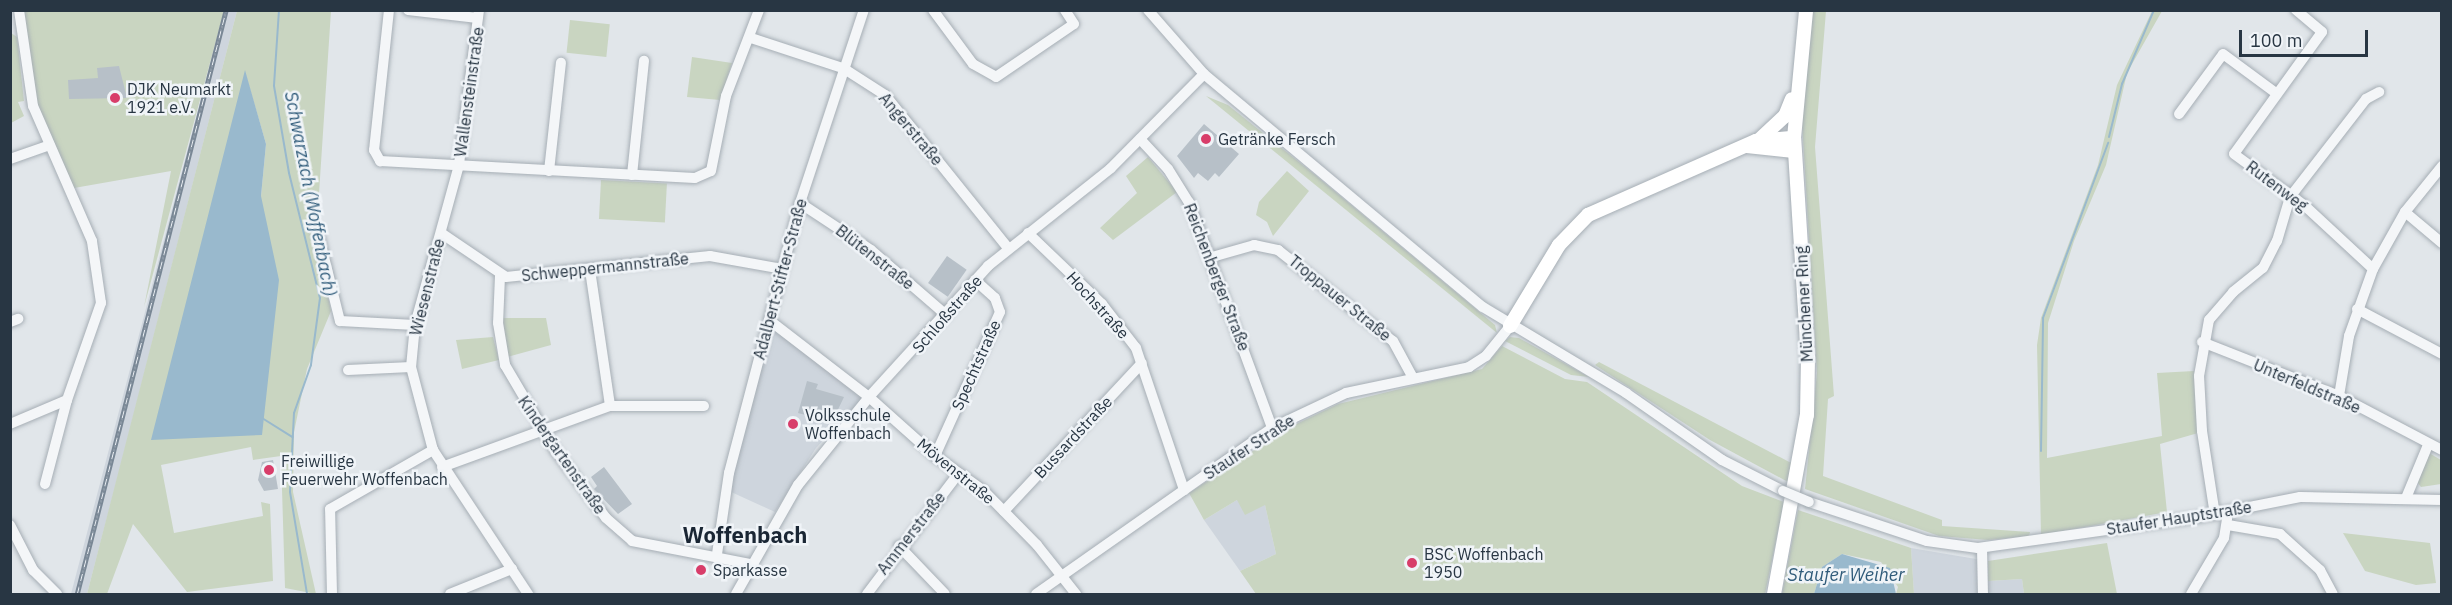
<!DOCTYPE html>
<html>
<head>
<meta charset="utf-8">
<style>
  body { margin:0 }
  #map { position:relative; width:2452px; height:605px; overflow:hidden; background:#e1e6ea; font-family:"IBM Plex Sans",sans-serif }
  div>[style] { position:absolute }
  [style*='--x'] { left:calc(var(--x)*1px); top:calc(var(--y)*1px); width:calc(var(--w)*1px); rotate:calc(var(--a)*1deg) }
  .built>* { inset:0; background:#ced5dd }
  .green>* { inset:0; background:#c9d5c1; transform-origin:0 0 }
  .water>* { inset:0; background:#99b9cd }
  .stream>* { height:2px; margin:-1px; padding:0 1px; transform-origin:1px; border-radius:1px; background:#99b9cd }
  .building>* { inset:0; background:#b7c0c8; transform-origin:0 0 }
  .roads { filter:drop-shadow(0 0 2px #a6aeb5) drop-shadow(0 0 2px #a6aeb5) }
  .minor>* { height:10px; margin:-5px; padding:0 5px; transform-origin:5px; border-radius:5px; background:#f4f6f8 }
  .major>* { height:14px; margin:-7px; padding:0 7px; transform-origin:7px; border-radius:7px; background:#fff }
  .rail>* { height:4.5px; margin-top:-2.25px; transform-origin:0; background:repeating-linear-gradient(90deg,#f0f4f8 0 7px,#798795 0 14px); box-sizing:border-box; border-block:2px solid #798795 }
  .bridges { filter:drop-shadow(0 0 2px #a6aeb5) drop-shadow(0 0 2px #a6aeb5) }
  .minor-bridge>* { height:10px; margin:-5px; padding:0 5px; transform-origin:5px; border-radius:5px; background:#f4f6f8 }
  .dots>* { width:16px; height:16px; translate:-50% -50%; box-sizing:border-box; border:3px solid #f0f4f8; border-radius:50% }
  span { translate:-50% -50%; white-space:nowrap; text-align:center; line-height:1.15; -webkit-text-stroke:5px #f0f4f8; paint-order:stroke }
  .poi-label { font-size:16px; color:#283643 }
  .left { translate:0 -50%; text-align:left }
  .street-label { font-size:16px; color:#283643 }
  .water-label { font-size:18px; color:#2f5b7a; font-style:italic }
  .district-label { font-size:22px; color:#1a2634; font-weight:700 }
  .frame { position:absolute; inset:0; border:12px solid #283643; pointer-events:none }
  .scale { position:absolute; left:2239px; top:30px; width:129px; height:27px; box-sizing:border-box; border:3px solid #283643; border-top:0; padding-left:8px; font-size:18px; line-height:21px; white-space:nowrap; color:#283643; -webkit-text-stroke:4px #f0f4f8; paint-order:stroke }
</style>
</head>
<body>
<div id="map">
  <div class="built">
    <i style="clip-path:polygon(224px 11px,237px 11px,121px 464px,87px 594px,71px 594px)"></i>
    <i style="clip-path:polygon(771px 326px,863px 398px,816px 448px,775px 512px,729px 491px)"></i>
    <i style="clip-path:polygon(1237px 500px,1265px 505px,1276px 554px,1240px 571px,1204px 520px)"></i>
    <i style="clip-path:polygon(1911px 548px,1988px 561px,1988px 581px,2022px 579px,2024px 594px,1914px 594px)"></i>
  </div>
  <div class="green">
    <i style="clip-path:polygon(22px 11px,224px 11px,144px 307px,171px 171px,74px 188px,37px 110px)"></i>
    <i style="clip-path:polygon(evenodd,237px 11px,331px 11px,316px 239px,331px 311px,307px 369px,294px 432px,293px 492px,316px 594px,285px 588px,281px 456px,253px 460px,251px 447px,161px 465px,174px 533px,263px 516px,261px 502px,270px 504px,273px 581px,187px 592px,133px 524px,107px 594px,87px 594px,237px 11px,245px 72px,266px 144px,261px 196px,245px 72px)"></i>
    <i style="clip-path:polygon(1812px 11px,1826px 11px,1815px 147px,1834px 396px,1828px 399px,1823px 476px,1942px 520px,1942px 526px,2030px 532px,2029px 536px,1988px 540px,1939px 536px,1805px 489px,1817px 373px,1802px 122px)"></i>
    <i style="clip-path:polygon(2152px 11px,2162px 11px,2127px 73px,2106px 165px,2074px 241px,2048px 323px,2047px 458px,2162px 436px,2157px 373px,2194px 371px,2198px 433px,2160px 444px,2167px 512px,2041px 535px,2037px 345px,2041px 318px,2098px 165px,2117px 85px)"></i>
    <i style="left:570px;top:20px;width:40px;height:33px;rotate:6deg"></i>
    <i style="clip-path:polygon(11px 33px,17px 37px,24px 101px,18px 102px,24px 116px,11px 123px)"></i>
    <i style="clip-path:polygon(692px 57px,732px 63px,720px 100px,687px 97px)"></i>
    <i style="clip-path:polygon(1206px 96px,1228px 105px,1314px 174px,1495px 325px,1497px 333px)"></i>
    <i style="clip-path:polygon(1148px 157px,1177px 192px,1113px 240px,1100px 228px,1137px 193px,1126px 176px)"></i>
    <i style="clip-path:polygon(1287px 171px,1309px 191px,1273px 236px,1267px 222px,1256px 215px,1259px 202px)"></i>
    <i style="left:601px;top:180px;width:66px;height:39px;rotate:3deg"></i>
    <i style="clip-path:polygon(503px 318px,546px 318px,551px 345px,507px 357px)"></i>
    <i style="clip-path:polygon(493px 337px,499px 360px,462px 369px,456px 340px)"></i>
    <i style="clip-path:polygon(1510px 337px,1519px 338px,1589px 377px,1571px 375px,1505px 341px)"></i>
    <i style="clip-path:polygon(1502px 346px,1565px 379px,1587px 382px,1742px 486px,1784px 502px,1765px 594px,1256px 594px,1240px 571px,1276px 554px,1265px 505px,1245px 515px,1237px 500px,1204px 520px,1189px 493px,1288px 428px,1338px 404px,1482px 369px)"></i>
    <i style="clip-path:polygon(1599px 362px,1793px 464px,1788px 482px,1710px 440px,1595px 365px)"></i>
    <i style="clip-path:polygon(2429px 453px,2441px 460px,2441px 484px,2421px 487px,2417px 482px)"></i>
    <i style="clip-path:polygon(1798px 510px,1911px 548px,1914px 594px,1896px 594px,1898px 587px,1881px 562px,1842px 554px,1822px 567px,1814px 594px,1782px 594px)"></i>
    <i style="clip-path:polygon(2343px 533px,2430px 543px,2436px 583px,2416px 585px,2365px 571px)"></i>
    <i style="clip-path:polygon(2107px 543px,2117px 594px,2024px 594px,2022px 579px,1988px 581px,1988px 561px)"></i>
  </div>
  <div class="water">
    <i style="clip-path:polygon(245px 70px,266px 144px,261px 196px,279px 280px,262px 435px,151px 440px)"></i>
    <i style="clip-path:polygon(1842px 554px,1890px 568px,1896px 594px,1814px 594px,1822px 567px)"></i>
  </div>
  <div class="stream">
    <i style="--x:279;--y:10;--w:76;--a:93.8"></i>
    <i style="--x:274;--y:86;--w:88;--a:80.2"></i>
    <i style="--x:289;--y:173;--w:129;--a:76.1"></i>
    <i style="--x:320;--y:298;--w:68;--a:97.7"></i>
    <i style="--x:311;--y:365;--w:51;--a:109.5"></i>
    <i style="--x:294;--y:413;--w:79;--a:92.9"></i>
    <i style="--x:290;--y:492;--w:103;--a:80.5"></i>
    <i style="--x:2109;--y:137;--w:55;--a:-76.2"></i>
    <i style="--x:2122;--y:84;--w:81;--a:-66.6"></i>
    <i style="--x:262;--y:418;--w:36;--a:32"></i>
    <i style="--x:2041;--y:451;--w:133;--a:-89.1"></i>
    <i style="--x:2043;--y:318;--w:187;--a:-69.6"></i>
  </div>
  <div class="building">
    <i style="clip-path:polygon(119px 66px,127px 98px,69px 99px,68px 80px,98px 78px,97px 68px)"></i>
    <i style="clip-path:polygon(1204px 124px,1239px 154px,1219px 177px,1215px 173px,1208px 181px,1198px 173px,1194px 178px,1177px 156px)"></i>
    <i style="left:947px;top:256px;width:24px;height:33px;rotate:35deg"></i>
    <i style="clip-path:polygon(807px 381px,818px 384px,816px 389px,844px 397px,832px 422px,798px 413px)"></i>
    <i style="clip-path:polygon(273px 460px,278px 489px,264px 491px,258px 480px,262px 462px)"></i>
    <i style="clip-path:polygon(604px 467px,632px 504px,618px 514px,594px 489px,597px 486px,591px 477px)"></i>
  </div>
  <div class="roads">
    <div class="minor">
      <i style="--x:389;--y:10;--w:141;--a:96.1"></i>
      <i style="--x:374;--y:150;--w:13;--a:61"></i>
      <i style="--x:380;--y:161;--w:315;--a:3.1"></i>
      <i style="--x:695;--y:178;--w:17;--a:-24"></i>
      <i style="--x:711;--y:171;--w:76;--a:-78.7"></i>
      <i style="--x:726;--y:96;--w:92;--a:-69"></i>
      <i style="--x:408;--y:10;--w:70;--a:6.5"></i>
      <i style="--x:479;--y:10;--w:156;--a:97.4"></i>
      <i style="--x:459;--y:165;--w:166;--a:105.4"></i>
      <i style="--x:415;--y:325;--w:42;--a:95.4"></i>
      <i style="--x:411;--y:367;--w:86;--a:75.2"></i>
      <i style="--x:433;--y:450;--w:173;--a:56.6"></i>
      <i style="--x:933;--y:10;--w:67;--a:53.5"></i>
      <i style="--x:973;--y:64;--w:26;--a:29"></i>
      <i style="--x:996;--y:77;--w:94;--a:-34.2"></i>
      <i style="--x:1074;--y:24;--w:17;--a:-123"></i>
      <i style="--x:1148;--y:10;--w:85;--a:48.8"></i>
      <i style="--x:1204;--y:74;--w:363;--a:39.9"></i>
      <i style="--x:1483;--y:307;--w:167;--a:31"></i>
      <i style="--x:1626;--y:393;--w:117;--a:34.9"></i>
      <i style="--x:1722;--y:460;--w:68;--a:26.9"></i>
      <i style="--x:2296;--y:10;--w:34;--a:40"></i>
      <i style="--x:2322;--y:32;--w:150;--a:125.8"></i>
      <i style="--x:2234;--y:154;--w:87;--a:36.1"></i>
      <i style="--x:2304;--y:205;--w:94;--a:42.8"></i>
      <i style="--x:751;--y:38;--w:97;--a:18.1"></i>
      <i style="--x:843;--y:68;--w:50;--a:32.7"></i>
      <i style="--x:885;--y:95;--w:196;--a:51.2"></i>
      <i style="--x:2179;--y:114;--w:74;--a:-53.7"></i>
      <i style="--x:2223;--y:54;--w:67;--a:36.5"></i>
      <i style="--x:1140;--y:139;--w:41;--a:47"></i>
      <i style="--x:1168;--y:169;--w:39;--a:58"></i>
      <i style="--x:1189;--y:202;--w:241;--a:69.8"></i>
      <i style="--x:10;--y:159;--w:42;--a:-19.3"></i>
      <i style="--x:549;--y:171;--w:109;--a:-83.7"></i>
      <i style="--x:632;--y:175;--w:115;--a:-84"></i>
      <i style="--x:800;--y:203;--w:85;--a:33.5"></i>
      <i style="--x:871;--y:250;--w:99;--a:40.9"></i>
      <i style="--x:2405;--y:212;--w:48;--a:40"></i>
      <i style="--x:317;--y:229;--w:95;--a:76"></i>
      <i style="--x:340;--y:321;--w:75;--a:3.1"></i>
      <i style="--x:441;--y:233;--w:78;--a:34.1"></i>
      <i style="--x:506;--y:277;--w:205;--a:-5.9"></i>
      <i style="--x:710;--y:256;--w:73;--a:10.2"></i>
      <i style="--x:1028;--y:233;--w:103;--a:43.8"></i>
      <i style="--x:1102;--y:304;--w:56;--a:52.3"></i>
      <i style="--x:1136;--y:348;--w:150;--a:71.3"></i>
      <i style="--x:1212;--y:257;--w:44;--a:-15.9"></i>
      <i style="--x:1254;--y:245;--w:25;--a:12"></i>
      <i style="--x:1278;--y:250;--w:147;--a:38.4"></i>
      <i style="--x:1393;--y:341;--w:42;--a:61.6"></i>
      <i style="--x:590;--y:270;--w:137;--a:81.6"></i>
      <i style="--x:500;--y:276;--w:47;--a:92.4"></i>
      <i style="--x:498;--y:323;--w:43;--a:80.5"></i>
      <i style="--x:505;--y:365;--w:99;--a:59.5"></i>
      <i style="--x:555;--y:450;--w:85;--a:53.1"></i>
      <i style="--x:606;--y:518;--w:35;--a:41"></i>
      <i style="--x:632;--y:541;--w:120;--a:11"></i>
      <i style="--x:2357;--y:309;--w:96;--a:27.9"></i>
      <i style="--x:769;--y:320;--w:126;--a:37.6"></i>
      <i style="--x:869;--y:397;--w:89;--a:41.8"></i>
      <i style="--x:935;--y:456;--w:60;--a:35.5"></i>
      <i style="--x:984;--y:491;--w:76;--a:45.5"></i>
      <i style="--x:1037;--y:545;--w:63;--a:51.5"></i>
      <i style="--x:10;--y:322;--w:9;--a:-21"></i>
      <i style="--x:2202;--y:342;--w:147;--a:21.5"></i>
      <i style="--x:2339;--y:396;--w:116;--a:27.7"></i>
      <i style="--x:348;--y:370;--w:63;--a:-2.7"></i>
      <i style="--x:2339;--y:396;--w:61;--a:-80.5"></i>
      <i style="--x:2349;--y:336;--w:71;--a:-70.3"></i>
      <i style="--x:2373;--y:269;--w:65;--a:-60.7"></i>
      <i style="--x:2405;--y:212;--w:59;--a:-51.2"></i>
      <i style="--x:10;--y:424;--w:62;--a:-22.8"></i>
      <i style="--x:67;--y:400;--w:103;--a:-70.7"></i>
      <i style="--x:101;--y:303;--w:63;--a:-98.3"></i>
      <i style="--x:92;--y:241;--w:147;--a:-113.6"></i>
      <i style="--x:33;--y:106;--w:97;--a:-98.3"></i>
      <i style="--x:935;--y:456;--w:158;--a:-65.7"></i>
      <i style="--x:1000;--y:312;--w:15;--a:-110"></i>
      <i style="--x:995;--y:298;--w:27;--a:-138"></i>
      <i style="--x:442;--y:467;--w:179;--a:-20"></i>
      <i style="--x:610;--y:406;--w:94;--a:0"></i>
      <i style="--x:45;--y:484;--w:87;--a:-75.3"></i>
      <i style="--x:2406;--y:498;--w:57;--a:-67.5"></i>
      <i style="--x:1809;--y:502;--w:124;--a:18.3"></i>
      <i style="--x:1927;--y:541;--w:51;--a:7.8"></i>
      <i style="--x:1978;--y:548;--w:223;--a:-8"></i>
      <i style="--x:2199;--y:517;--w:103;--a:-11.2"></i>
      <i style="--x:2300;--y:497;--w:142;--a:1.2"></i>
      <i style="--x:1004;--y:511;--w:202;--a:-47"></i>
      <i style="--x:2215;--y:515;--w:85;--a:-98.8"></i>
      <i style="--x:2202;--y:431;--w:55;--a:-93.1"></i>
      <i style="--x:2199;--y:376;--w:57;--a:-79.9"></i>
      <i style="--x:2209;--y:320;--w:37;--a:-49"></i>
      <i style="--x:2233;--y:292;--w:38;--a:-39"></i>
      <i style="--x:2263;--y:268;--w:30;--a:-63"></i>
      <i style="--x:2277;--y:241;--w:46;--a:-73.5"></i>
      <i style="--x:2290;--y:197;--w:124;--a:-52.2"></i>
      <i style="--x:2366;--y:99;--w:15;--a:-28"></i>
      <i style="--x:10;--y:525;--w:51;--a:62.9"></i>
      <i style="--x:33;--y:570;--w:34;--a:45"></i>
      <i style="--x:2228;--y:525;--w:53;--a:9.8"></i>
      <i style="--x:2280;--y:534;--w:54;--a:42"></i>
      <i style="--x:2320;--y:570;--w:27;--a:62"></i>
      <i style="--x:899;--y:546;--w:66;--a:46.2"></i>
      <i style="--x:1982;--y:548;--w:46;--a:88.8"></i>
      <i style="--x:717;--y:554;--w:82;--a:-81.6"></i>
      <i style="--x:729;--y:473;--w:279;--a:-75.3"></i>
      <i style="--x:800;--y:203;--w:203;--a:-71.7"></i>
      <i style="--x:332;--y:594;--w:85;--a:-91.3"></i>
      <i style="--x:330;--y:509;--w:119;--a:-29.8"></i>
      <i style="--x:450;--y:594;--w:67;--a:-22"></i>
      <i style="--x:736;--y:594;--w:125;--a:-60.4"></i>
      <i style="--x:798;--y:485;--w:113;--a:-51.1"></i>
      <i style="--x:869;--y:397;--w:177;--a:-47.7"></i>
      <i style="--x:988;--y:266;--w:157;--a:-38.5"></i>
      <i style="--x:1111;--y:168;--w:132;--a:-45.3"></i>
      <i style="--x:867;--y:594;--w:151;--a:-52.8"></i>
      <i style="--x:1036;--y:594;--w:289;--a:-35.1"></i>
      <i style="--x:1272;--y:428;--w:82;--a:-25.3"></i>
      <i style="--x:1346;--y:393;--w:126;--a:-11.9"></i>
      <i style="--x:1469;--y:367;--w:20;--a:-33"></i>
      <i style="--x:1486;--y:356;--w:38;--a:-51"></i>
      <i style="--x:2191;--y:594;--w:65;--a:-59.5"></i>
      <i style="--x:2224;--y:538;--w:20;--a:-81"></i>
    </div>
    <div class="major">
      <i style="--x:1760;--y:139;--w:34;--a:-43"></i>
      <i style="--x:1785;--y:116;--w:18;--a:-68"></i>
      <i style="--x:1747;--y:146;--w:47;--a:6.1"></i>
      <i style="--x:1510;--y:326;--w:95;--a:-58.8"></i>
      <i style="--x:1559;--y:245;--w:42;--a:-46"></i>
      <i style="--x:1588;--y:215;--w:184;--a:-23.8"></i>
      <i style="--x:1756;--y:141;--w:38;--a:-5"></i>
      <i style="--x:1774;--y:594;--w:182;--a:-79.6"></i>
      <i style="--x:1807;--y:415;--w:57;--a:-89"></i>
      <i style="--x:1808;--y:358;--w:220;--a:-93.6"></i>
      <i style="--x:1794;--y:138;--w:129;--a:-84.6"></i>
    </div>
  </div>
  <div class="rail">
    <i style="--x:77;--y:594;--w:603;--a:-75.69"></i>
  </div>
  <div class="bridges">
    <div class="minor-bridge">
      <i style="--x:1783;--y:491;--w:28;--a:23"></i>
    </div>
  </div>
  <div class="dots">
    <i style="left:115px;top:98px;background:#d83d6a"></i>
    <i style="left:1206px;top:139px;background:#d83d6a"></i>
    <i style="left:793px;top:424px;background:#d83d6a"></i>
    <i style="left:269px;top:470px;background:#d83d6a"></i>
    <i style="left:1412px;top:563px;background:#d83d6a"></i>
    <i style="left:701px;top:570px;background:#d83d6a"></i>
  </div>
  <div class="poi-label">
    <span class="left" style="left:127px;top:98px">DJK Neumarkt<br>1921 e.V.</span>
    <span class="left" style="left:1218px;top:139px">Getränke Fersch</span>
    <span class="left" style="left:805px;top:424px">Volksschule<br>Woffenbach</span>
    <span class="left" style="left:281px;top:470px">Freiwillige<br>Feuerwehr Woffenbach</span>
    <span class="left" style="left:1424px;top:563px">BSC Woffenbach<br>1950</span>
    <span class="left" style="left:713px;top:570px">Sparkasse</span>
  </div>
  <div class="street-label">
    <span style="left:469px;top:92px;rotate:-82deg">Wallensteinstraße</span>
    <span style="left:911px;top:129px;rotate:50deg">Angerstraße</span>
    <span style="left:2277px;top:186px;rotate:37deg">Rutenweg</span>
    <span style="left:875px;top:257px;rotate:38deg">Blütenstraße</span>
    <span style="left:605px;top:267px;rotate:-6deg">Schweppermannstraße</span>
    <span style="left:1217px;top:277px;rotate:69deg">Reichenberger Straße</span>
    <span style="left:780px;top:279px;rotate:-75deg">Adalbert-Stifter-Straße</span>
    <span style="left:427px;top:287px;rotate:-76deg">Wiesenstraße</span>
    <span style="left:1340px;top:298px;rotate:39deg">Troppauer Straße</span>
    <span style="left:1804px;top:304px;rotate:-93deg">Münchener Ring</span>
    <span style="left:1098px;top:305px;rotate:48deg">Hochstraße</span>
    <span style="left:947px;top:314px;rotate:-49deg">Schloßstraße</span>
    <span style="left:976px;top:365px;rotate:-66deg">Spechtstraße</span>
    <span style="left:2307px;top:386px;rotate:23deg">Unterfeldstraße</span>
    <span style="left:1073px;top:437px;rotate:-47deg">Bussardstraße</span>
    <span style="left:1249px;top:447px;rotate:-33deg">Staufer Straße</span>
    <span style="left:562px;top:455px;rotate:55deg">Kindergartenstraße</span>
    <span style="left:956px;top:471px;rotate:39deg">Mövenstraße</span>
    <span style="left:2179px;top:518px;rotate:-9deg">Staufer Hauptstraße</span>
    <span style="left:911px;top:533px;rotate:-52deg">Ammerstraße</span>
  </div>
  <div class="water-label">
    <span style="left:310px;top:194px;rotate:79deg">Schwarzach (Woffenbach)</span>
    <span style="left:1846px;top:575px">Staufer Weiher</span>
  </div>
  <div class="district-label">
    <span style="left:745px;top:535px">Woffenbach</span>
  </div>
  <div class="frame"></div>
  <div class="scale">100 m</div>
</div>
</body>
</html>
